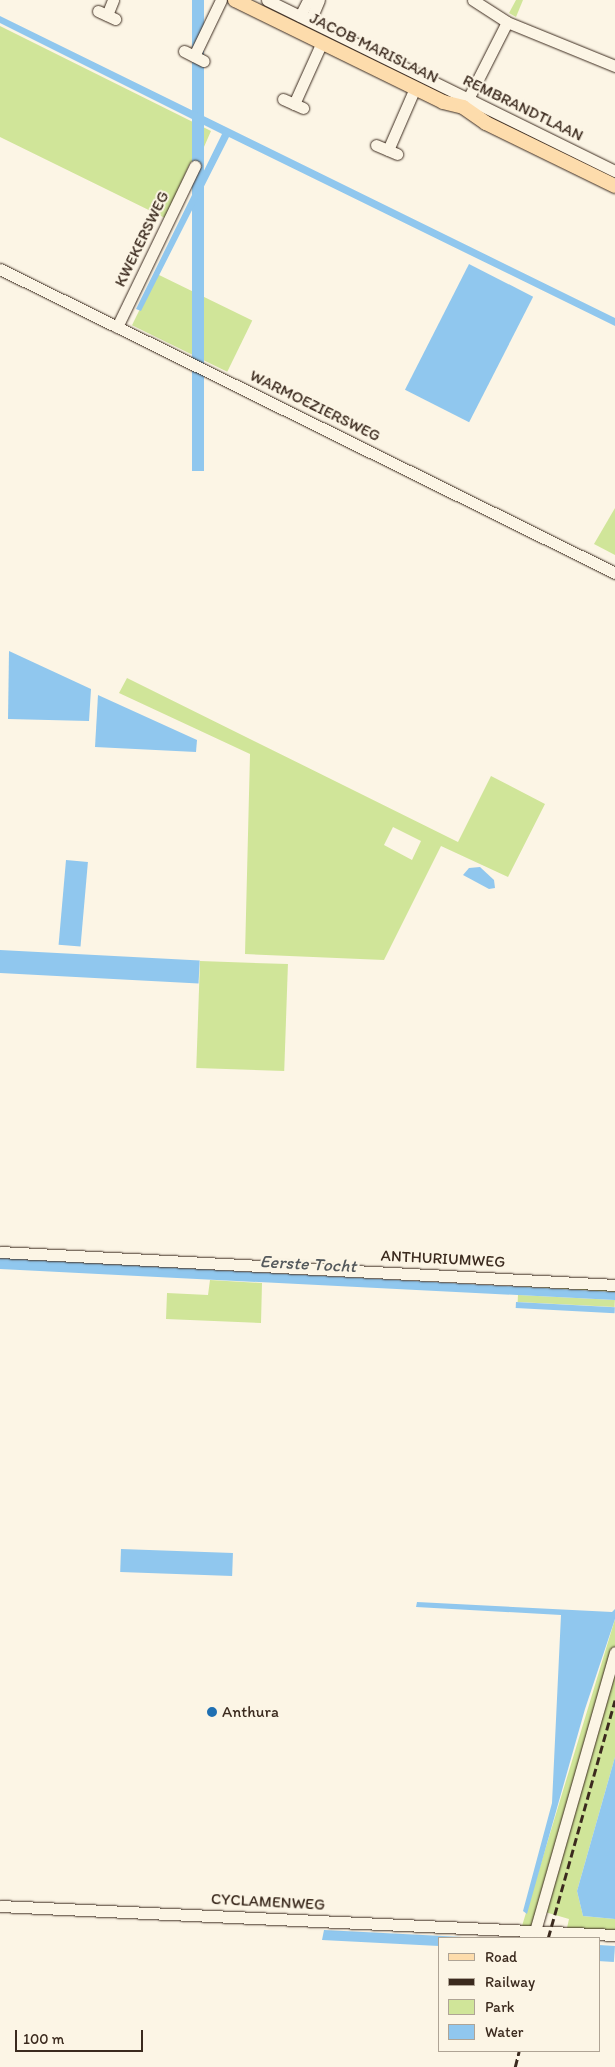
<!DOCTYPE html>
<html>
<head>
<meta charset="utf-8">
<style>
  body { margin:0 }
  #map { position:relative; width:615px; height:2067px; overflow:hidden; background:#fcf5e5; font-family:Itim,sans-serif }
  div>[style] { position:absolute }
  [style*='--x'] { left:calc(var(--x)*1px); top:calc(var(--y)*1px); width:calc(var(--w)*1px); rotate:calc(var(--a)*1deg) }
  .green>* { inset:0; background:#d0e599; transform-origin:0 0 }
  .water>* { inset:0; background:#90c7ee; transform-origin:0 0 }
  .roads { filter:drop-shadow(0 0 1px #3b2a1e) drop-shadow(0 0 1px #3b2a1e) }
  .minor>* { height:11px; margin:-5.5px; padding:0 5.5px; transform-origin:5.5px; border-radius:5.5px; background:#fcf5e5 }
  .major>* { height:14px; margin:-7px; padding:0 7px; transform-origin:7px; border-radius:7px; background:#fddcac }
  .rail>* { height:2.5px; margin-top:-1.25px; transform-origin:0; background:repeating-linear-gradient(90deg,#3b2a1e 0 8px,transparent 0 12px) }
  .dots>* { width:14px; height:14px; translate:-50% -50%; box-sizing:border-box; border:2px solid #fcf5e5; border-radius:50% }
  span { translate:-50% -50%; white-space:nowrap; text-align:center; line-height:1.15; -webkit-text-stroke:4px #fcf5e5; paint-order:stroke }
  .street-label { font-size:16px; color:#3b2a1e }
  .poi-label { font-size:16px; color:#3b2a1e }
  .left { translate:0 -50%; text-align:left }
  .water-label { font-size:18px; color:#54595c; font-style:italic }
  .legend { position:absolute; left:438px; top:1937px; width:162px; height:115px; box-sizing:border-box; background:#fcf5e5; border:1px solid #afa495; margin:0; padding:6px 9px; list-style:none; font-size:15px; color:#3b2a1e }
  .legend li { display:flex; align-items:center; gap:10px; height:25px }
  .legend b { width:25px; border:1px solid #afa495 }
  .scale { position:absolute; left:15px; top:2030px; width:128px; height:22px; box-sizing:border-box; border:2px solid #3b2a1e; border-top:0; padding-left:6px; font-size:15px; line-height:18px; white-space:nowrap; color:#3b2a1e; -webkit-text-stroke:4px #fcf5e5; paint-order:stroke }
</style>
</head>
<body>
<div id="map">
  <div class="green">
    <i style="clip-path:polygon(516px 0,523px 0,516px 17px,509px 13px)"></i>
    <i style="clip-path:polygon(0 26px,211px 131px,200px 156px,190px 163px,165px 218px,0 137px)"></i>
    <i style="left:157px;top:274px;width:106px;height:57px;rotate:26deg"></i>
    <i style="clip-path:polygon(615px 508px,615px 555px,594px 544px)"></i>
    <i style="clip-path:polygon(evenodd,127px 678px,458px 842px,491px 776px,545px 804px,508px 877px,441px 846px,384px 960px,245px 954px,250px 754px,119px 693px,127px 678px,393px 827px,421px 841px,412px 860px,384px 845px,393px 827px)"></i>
    <i style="left:200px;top:961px;width:88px;height:107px;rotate:2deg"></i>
    <i style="clip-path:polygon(210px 1280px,262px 1283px,261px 1323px,166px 1319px,167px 1293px,208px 1295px)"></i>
    <i style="clip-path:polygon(522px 1285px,615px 1289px,615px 1292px,521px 1286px)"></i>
    <i style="left:518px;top:1295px;width:97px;height:7px;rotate:3deg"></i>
    <i style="clip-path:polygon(615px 1619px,615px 1757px,577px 1891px,583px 1916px,615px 1919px,615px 1931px,567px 1928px,569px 1919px,545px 1912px,541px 1927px,522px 1926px)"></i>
  </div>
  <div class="water">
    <i style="left:192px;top:0;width:12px;height:471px"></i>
    <i style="clip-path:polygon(0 16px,615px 318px,615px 326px,229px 137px,141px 311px,136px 309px,222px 134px,0 23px)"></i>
    <i style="left:469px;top:264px;width:72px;height:141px;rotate:27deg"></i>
    <i style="clip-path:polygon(9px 651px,91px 689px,89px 721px,8px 719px)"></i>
    <i style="clip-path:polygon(98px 695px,197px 740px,196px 752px,95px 747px)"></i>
    <i style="left:66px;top:860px;width:22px;height:85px;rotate:5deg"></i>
    <i style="clip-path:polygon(480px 867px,494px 880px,495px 888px,489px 889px,463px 875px,469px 868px)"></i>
    <i style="left:0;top:950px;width:200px;height:23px;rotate:3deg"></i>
    <i style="clip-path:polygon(0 1258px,615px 1292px,615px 1300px,0 1269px)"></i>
    <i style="left:516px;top:1302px;width:99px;height:6px;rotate:3deg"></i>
    <i style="left:121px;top:1549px;width:112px;height:23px;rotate:2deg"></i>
    <i style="clip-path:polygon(417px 1602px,612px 1612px,615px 1609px,615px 1619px,585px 1709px,527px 1914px,523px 1911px,552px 1803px,561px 1615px,416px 1607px)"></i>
    <i style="clip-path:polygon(615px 1757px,615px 1919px,583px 1916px,577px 1891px)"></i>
    <i style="clip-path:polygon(324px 1930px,482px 1938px,439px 1938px,439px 1946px,322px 1940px)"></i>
    <i style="left:599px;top:1945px;width:16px;height:16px;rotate:4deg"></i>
  </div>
  <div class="roads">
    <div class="minor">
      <i style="--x:267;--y:0;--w:388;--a:26.2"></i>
      <i style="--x:473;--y:0;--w:40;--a:32.9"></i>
      <i style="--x:507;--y:22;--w:117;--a:22.2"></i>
      <i style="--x:98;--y:11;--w:19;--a:25"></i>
      <i style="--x:107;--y:15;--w:16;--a:-68"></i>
      <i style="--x:300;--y:16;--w:18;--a:-63"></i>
      <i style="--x:310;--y:21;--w:23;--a:-67"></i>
      <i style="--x:184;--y:51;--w:22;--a:27"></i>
      <i style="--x:194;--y:56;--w:62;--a:-64.3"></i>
      <i style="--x:283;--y:99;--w:22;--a:24"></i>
      <i style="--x:468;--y:99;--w:86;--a:-63.1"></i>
      <i style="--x:294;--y:104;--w:68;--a:-65.7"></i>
      <i style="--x:376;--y:145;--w:23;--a:23"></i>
      <i style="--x:388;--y:150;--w:68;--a:-66.5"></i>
      <i style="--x:0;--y:269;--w:686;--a:26.3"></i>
      <i style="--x:117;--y:327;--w:179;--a:-64.2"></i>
      <i style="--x:0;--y:1252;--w:616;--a:3.07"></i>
      <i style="--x:0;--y:1906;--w:616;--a:2.7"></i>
      <i style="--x:535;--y:1931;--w:290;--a:-74"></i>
    </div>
    <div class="major">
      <i style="--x:235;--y:0;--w:232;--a:26.1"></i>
      <i style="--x:443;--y:102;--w:21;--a:14"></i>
      <i style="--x:463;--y:107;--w:28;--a:35"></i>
      <i style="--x:486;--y:123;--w:144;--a:26"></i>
    </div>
  </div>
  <div class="rail">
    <i style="--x:548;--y:1938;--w:247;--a:-74.3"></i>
    <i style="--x:515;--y:2067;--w:16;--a:-76"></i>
  </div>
  <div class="dots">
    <i style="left:212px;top:1712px;background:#1f6fb2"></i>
  </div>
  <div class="street-label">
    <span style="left:374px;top:48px;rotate:26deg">JACOB MARISLAAN</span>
    <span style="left:523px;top:108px;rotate:26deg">REMBRANDTLAAN</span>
    <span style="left:142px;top:239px;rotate:-64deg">KWEKERSWEG</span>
    <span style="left:315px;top:406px;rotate:26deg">WARMOEZIERSWEG</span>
    <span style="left:443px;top:1259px;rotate:3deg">ANTHURIUMWEG</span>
    <span style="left:268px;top:1902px;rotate:3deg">CYCLAMENWEG</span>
  </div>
  <div class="poi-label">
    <span class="left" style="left:222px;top:1712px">Anthura</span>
  </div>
  <div class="water-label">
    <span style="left:308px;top:1264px;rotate:3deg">Eerste Tocht</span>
  </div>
  <ul class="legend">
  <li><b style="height:6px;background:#fddcac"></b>Road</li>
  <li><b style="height:6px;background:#3b2a1e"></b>Railway</li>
  <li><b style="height:14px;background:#d0e599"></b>Park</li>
  <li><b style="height:14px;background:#90c7ee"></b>Water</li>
  </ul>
  <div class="scale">100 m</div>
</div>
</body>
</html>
